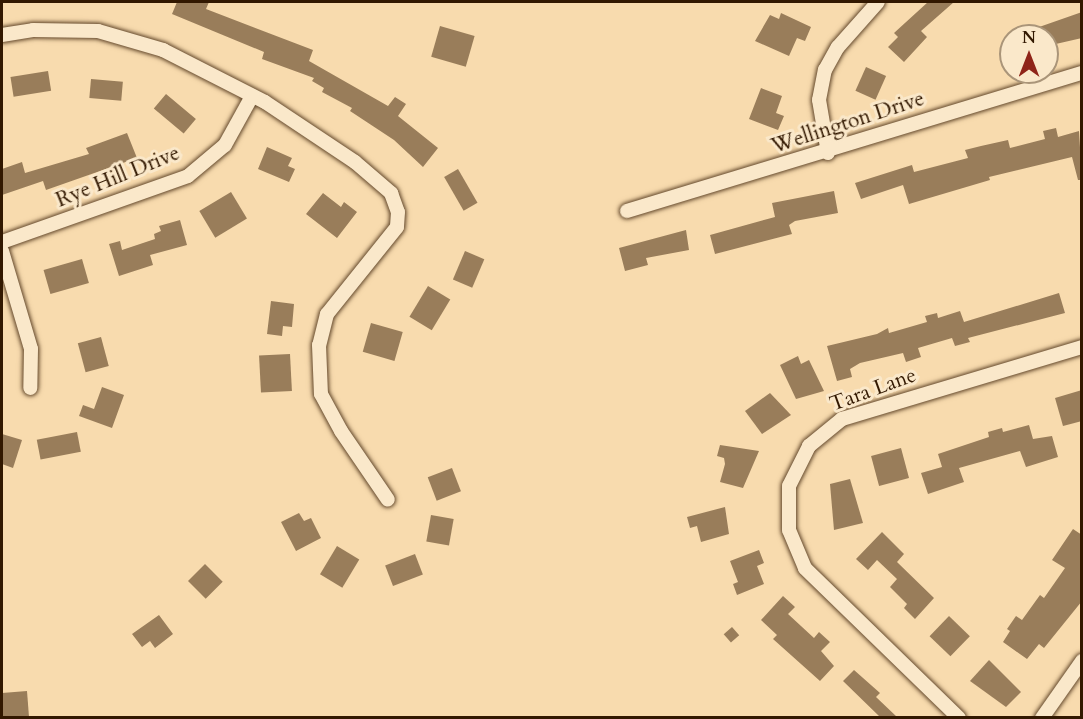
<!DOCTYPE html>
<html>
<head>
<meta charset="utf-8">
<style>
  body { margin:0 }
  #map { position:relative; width:1083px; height:719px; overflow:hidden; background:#f8dbae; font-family:Cardo,serif }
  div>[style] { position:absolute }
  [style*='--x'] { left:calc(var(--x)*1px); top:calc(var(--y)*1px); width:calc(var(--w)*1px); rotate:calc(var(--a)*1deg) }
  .building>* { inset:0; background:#997d5a; transform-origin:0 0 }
  .roads { filter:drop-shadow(0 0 2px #64492c) drop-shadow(0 0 2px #64492c) }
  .street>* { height:14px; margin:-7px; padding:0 7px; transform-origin:7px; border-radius:7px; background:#fae8ca }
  span { translate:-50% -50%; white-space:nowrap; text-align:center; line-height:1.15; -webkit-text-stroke:6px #fae8ca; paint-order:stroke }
  .street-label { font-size:21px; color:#321800 }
  .frame { position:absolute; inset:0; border:3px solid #321800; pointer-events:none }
  .north { position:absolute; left:999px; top:24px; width:60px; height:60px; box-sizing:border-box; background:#fae8ca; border:2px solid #aa9579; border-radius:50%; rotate:0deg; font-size:16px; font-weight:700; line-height:24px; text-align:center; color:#321800 }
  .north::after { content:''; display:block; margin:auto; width:21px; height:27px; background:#8f2418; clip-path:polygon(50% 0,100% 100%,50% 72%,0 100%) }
</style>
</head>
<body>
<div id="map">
  <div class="building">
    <i style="clip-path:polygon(177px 2px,209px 2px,206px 9px,313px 50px,309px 61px,388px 106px,395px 97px,406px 104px,398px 116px,438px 148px,423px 167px,394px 140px,350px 111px,352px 108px,322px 92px,324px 88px,312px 81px,314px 78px,262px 59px,264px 52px,172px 14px)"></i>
    <i style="clip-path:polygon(928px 2px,954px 2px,921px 31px,927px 37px,904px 62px,888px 47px,898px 37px,894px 33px)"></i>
    <i style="clip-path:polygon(1082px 12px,1082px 38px,1047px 46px,1047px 36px,1023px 36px,1022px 33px)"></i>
    <i style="clip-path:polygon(781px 13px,811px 27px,805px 41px,797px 38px,789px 56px,755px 41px,770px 15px,779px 19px)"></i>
    <i style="left:440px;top:26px;width:36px;height:32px;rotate:16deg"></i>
    <i style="left:866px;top:67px;width:22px;height:26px;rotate:24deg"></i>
    <i style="left:48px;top:71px;width:20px;height:38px;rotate:81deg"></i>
    <i style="left:91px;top:79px;width:32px;height:19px;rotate:5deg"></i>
    <i style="clip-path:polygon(761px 88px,782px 96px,776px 113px,784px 116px,778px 130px,749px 119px)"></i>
    <i style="left:166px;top:94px;width:39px;height:19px;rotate:40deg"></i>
    <i style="clip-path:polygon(1056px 128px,1058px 137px,1079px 131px,1082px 180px,1078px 180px,1072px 157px,989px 177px,990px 180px,909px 204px,903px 185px,861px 199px,855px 183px,912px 165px,914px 172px,968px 158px,965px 150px,981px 146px,1008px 140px,1010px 148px,1045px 139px,1043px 131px)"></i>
    <i style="clip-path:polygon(127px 133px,137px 158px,46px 190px,43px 181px,2px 195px,2px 169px,22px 162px,25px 173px,89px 154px,86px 148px)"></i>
    <i style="clip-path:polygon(267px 147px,292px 158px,288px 166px,295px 169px,289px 182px,258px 169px)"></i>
    <i style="left:458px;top:169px;width:39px;height:16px;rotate:60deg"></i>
    <i style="clip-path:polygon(834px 191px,838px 213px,795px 221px,789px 225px,792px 234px,715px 254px,710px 235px,775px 217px,772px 203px)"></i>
    <i style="left:231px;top:192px;width:31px;height:37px;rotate:59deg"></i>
    <i style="clip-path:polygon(323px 193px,341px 207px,344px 202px,357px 212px,337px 238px,306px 214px)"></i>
    <i style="clip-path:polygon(180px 220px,187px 245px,150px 255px,153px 265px,119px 276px,109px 244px,120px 241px,122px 250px,155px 239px,154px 234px,161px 231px,159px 226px)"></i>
    <i style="clip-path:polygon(686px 230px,689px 250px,646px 258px,648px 265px,625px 271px,619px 248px)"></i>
    <i style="left:465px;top:251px;width:21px;height:31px;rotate:23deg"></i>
    <i style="left:82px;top:259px;width:25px;height:40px;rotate:74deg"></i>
    <i style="left:428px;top:286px;width:26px;height:36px;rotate:31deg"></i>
    <i style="clip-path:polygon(1059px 293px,1065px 313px,968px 338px,970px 342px,955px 346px,952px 338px,918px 348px,921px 357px,906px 362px,903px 353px,860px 363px,850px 369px,852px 377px,837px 381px,827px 346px,877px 334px,888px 328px,889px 333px,927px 322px,925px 316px,937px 313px,938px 318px,960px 311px,964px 322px)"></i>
    <i style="clip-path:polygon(271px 301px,294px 304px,292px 327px,283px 326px,282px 336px,267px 334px)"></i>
    <i style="left:371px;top:323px;width:33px;height:30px;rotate:16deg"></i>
    <i style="left:101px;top:337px;width:30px;height:24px;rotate:75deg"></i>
    <i style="left:290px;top:354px;width:37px;height:31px;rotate:87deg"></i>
    <i style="clip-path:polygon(798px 356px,801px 364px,809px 360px,824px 391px,796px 399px,780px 365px)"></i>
    <i style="clip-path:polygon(102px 387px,124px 395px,112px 428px,79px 416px,83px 405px,94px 409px)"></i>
    <i style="clip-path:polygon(1082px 390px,1082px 421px,1063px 426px,1055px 398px)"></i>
    <i style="clip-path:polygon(770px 393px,791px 415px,762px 434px,745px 411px)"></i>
    <i style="clip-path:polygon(1029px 425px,1033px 439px,1052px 436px,1058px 457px,1026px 467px,1020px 451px,959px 468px,964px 482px,928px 494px,921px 473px,942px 467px,938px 454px,989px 437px,988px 432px,1002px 428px,1003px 432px)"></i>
    <i style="left:77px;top:432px;width:20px;height:41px;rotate:79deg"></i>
    <i style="clip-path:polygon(2px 434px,22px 440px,13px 468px,2px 464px)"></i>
    <i style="clip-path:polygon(720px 445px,759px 451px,743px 488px,720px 482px,725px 464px,724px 458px,717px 456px)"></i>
    <i style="left:901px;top:448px;width:31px;height:31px;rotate:75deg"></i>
    <i style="left:452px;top:468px;width:25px;height:26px;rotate:69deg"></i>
    <i style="clip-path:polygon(850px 479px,863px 523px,834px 530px,830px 484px)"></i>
    <i style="clip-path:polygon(725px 507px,729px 534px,701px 542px,697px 526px,690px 528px,687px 517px)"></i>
    <i style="clip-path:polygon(299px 513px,304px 521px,311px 518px,321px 538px,296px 551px,281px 522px)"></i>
    <i style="left:431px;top:515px;width:23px;height:27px;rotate:10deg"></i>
    <i style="clip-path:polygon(1073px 529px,1082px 535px,1082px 601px,1044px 648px,1039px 644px,1027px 659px,1003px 642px,1010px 631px,1007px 629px,1016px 616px,1022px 620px,1040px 595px,1044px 598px,1065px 568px,1052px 560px)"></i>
    <i style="clip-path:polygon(882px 532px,904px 554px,897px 562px,934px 598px,915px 619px,904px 608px,907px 604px,890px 587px,897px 579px,877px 560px,868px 570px,856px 559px)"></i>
    <i style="left:337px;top:546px;width:26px;height:33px;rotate:31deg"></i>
    <i style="clip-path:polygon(759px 550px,764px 563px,757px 566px,764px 584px,737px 595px,733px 584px,738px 582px,730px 561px)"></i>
    <i style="left:415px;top:554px;width:22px;height:32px;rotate:69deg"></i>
    <i style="left:205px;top:564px;width:25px;height:24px;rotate:45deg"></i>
    <i style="clip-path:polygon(783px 596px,795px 607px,788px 614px,814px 638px,819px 632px,830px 642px,821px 651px,834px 666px,820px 681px,773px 639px,777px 635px,761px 620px)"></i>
    <i style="clip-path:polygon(159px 615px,173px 634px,155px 648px,150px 641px,142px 647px,132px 634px)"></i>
    <i style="left:949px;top:616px;width:29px;height:28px;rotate:44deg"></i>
    <i style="left:732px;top:627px;width:11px;height:11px;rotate:49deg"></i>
    <i style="clip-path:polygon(989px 660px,1021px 692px,1006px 707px,970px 681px)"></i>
    <i style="clip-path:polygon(854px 670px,880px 693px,876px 697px,897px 717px,880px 717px,843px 681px)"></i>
    <i style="clip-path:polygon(27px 691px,29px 717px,2px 717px,2px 693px)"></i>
  </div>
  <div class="roads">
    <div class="street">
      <i style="--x:2;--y:35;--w:31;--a:-9"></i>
      <i style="--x:33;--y:30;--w:65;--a:0.9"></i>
      <i style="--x:98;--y:31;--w:68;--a:16.3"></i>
      <i style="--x:163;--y:50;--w:114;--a:27"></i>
      <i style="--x:265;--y:102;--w:108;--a:33.7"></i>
      <i style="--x:355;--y:162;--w:48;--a:40.7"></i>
      <i style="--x:391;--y:193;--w:20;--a:70"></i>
      <i style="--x:398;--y:212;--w:15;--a:94"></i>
      <i style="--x:397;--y:227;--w:112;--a:128.8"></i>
      <i style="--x:327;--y:314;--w:32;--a:104"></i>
      <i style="--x:319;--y:345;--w:49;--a:87.7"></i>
      <i style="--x:321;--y:394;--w:42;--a:61.6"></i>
      <i style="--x:341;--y:431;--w:83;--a:55.7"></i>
      <i style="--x:828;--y:153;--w:54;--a:-99.6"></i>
      <i style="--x:819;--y:100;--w:31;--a:-79"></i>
      <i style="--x:825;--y:70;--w:26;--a:-61"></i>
      <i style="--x:838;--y:47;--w:60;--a:-48.4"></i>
      <i style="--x:627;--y:211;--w:475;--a:-16.9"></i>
      <i style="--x:2;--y:242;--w:197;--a:-19.5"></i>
      <i style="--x:188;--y:176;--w:48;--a:-40"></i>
      <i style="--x:225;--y:145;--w:56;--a:-61.1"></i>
      <i style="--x:2;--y:251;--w:102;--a:73.5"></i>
      <i style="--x:31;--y:349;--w:39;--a:91"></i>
      <i style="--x:959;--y:718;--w:215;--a:-135.8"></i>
      <i style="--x:805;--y:568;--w:41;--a:-112.8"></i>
      <i style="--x:789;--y:530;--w:44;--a:-90"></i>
      <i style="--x:789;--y:486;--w:45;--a:-63.4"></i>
      <i style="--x:809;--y:446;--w:43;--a:-39.3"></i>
      <i style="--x:842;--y:419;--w:251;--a:-16.7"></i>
      <i style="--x:1042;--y:718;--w:70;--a:-54.9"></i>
    </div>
  </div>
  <div class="street-label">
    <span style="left:848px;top:123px;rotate:-18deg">Wellington Drive</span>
    <span style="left:118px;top:177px;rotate:-22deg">Rye Hill Drive</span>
    <span style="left:873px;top:390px;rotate:-20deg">Tara Lane</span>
  </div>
  <div class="frame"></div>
  <div class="north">N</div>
</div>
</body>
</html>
